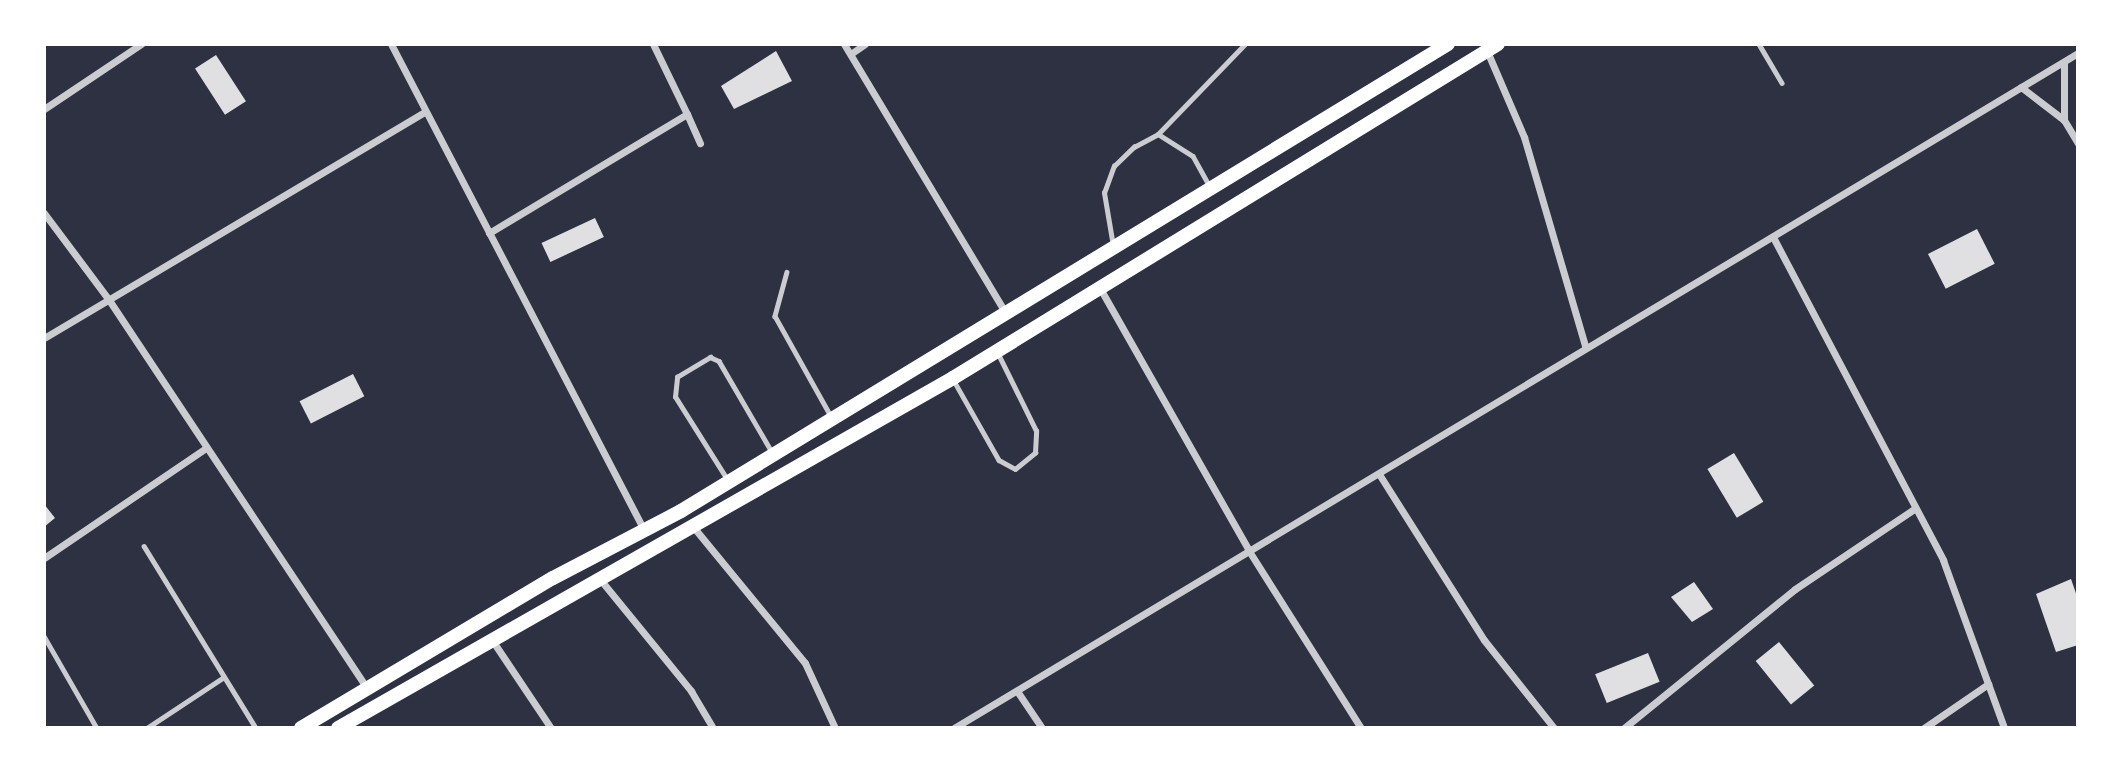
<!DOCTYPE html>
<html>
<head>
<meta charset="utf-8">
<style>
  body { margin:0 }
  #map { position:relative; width:2122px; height:772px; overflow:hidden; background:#2d3142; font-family:Ubuntu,sans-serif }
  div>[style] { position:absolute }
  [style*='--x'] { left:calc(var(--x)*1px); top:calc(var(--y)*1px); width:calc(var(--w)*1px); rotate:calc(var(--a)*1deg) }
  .building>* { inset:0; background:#e0e0e3; transform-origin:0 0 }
  .service>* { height:4.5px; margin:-2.25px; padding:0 2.25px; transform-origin:2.25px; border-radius:2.25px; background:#caccd0 }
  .minor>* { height:7px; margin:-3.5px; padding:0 3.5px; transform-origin:3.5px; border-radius:3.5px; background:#caccd0 }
  .trunk>* { height:14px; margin:-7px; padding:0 7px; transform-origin:7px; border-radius:7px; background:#fff }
  span { translate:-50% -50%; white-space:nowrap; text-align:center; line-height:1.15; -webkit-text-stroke:5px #fff; paint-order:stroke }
  .frame { position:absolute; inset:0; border:46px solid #fff; pointer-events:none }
</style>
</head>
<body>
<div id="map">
  <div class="building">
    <i style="clip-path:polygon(776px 51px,792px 81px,734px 109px,721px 86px)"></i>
    <i style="left:216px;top:55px;width:55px;height:25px;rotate:57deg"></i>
    <i style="left:595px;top:218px;width:21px;height:59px;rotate:65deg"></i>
    <i style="left:1977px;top:229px;width:39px;height:55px;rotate:63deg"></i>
    <i style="left:353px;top:374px;width:25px;height:60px;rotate:63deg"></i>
    <i style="left:1734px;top:453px;width:57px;height:31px;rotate:59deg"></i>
    <i style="clip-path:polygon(44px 504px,55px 518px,44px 527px)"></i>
    <i style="clip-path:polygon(2071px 579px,2078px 599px,2078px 645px,2056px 652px,2036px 594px)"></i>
    <i style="clip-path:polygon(1694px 582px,1713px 609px,1692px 622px,1671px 597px)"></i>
    <i style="left:1779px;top:642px;width:56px;height:30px;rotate:51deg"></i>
    <i style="left:1648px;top:653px;width:31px;height:57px;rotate:68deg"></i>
  </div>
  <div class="service">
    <i style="--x:1759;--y:44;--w:45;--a:59.5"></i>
    <i style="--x:1158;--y:134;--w:125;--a:-46"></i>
    <i style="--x:1113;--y:246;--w:54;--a:-99.6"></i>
    <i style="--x:1104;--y:193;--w:29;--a:-70"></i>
    <i style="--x:1114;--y:166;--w:28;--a:-44"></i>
    <i style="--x:1134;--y:147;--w:27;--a:-28"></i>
    <i style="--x:1158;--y:134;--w:41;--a:32.2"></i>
    <i style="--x:1193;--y:156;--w:33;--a:61"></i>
    <i style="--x:787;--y:272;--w:46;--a:105.3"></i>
    <i style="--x:775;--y:316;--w:115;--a:60.8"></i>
    <i style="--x:953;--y:379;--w:93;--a:60.4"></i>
    <i style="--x:999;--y:460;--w:18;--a:29"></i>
    <i style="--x:1015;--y:469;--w:26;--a:-39"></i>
    <i style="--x:1035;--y:453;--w:22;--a:-87"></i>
    <i style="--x:1036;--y:431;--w:88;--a:-116.3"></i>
    <i style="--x:728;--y:481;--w:99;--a:-122.2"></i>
    <i style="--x:675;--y:397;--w:20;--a:-84"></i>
    <i style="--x:677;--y:377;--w:39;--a:-31"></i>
    <i style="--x:710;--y:357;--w:10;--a:24"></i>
    <i style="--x:719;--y:361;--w:105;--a:59.8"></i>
    <i style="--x:144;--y:546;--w:214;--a:58.4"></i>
    <i style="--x:44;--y:636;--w:106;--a:60.1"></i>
    <i style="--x:147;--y:728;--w:92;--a:-33.5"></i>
  </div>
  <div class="minor">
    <i style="--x:391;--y:44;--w:548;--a:62.5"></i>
    <i style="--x:653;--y:44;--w:78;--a:64.1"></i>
    <i style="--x:844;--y:44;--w:316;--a:59"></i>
    <i style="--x:1487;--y:51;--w:94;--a:66.7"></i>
    <i style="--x:1524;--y:137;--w:218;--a:73.7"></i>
    <i style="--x:852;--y:53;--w:16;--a:-35"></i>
    <i style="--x:2064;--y:62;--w:58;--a:90"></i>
    <i style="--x:2021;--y:87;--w:54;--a:37.5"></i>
    <i style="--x:2064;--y:120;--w:27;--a:59"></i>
    <i style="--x:44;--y:109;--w:117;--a:-33.8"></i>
    <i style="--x:44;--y:213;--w:109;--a:53.2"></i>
    <i style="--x:109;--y:300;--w:468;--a:56.4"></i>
    <i style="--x:489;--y:233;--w:231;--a:-31"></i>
    <i style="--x:687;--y:114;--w:32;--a:66"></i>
    <i style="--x:1773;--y:237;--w:365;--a:62.2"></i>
    <i style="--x:1943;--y:560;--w:179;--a:70"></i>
    <i style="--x:1101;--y:290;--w:300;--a:60.4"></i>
    <i style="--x:1249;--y:551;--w:209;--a:57.7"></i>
    <i style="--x:44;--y:338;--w:443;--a:-30.7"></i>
    <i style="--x:1379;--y:474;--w:196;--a:57.7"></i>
    <i style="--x:1484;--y:640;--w:112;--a:51.5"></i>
    <i style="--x:695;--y:529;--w:173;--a:50.6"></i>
    <i style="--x:805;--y:663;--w:72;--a:65.2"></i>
    <i style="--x:44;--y:558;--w:196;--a:-34.2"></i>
    <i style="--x:599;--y:578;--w:146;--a:50.8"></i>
    <i style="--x:691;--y:691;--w:43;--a:59.3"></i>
    <i style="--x:492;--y:640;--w:106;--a:56.2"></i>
    <i style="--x:1017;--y:691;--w:45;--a:56"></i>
    <i style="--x:954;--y:728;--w:1311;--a:-30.99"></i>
    <i style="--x:1624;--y:728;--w:220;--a:-39.1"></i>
    <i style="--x:1795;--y:589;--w:143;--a:-33.9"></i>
    <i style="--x:1924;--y:728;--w:78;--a:-34.5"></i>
  </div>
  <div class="trunk">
    <i style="--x:301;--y:728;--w:293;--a:-30.8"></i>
    <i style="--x:553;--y:578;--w:144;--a:-27.6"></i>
    <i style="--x:681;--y:511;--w:898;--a:-31.34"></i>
    <i style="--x:338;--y:728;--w:708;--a:-29.64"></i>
    <i style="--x:953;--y:378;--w:639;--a:-31.5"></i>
  </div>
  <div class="frame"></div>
</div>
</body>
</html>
